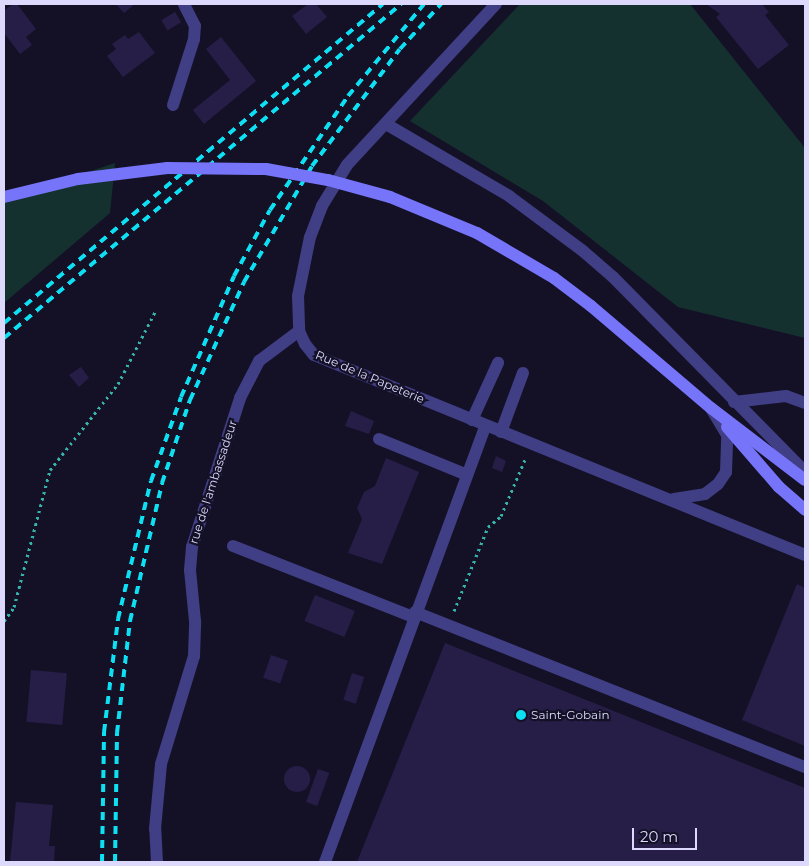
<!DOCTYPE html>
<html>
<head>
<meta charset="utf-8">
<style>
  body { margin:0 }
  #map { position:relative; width:809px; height:866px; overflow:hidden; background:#141127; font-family:Montserrat,sans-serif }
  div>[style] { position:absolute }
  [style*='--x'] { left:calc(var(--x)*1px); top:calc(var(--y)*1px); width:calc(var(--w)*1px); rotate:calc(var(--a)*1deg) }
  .green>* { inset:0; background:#14312f }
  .building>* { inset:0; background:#261e47; transform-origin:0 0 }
  .round { border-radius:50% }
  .path>* { height:3px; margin-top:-1.5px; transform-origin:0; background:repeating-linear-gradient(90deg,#36b4ab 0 2.5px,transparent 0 6.5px) }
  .service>* { height:12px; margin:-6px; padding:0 6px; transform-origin:6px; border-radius:6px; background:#403e84 }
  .minor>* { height:12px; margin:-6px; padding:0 6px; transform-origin:6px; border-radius:6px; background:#403e84 }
  .secondary>* { height:12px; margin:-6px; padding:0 6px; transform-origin:6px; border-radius:6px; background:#7674f9 }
  .rail>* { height:4px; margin-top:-2px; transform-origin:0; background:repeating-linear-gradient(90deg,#0ee0f4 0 8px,transparent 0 14px) }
  .secondary-bridge>* { height:12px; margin:-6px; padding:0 6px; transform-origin:6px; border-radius:6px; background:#7674f9 }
  .dots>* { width:14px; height:14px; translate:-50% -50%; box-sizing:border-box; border:2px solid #141127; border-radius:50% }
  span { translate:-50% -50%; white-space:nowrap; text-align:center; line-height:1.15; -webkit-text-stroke:4.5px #141127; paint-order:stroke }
  .street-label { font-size:12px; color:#dcd9fd }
  .poi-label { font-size:12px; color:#dcd9fd }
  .left { translate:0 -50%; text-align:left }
  .frame { position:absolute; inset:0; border:5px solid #dcd9fd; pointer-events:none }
  .scale { position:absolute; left:632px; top:828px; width:65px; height:22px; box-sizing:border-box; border:2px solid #dcd9fd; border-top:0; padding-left:6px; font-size:15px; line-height:18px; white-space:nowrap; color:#dcd9fd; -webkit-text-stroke:4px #141127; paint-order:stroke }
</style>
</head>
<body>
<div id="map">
  <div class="green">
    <i style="clip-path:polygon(520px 4px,690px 4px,805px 148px,805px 338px,678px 307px,543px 201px,410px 121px)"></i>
    <i style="clip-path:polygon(115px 163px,110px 213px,4px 303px,4px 200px)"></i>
  </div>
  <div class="building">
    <i style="clip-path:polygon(13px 4px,17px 4px,36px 29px,26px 37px,32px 45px,20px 54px,4px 33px,4px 11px)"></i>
    <i style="clip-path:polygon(116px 4px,135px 4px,124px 13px)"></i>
    <i style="clip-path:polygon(308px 4px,316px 4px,327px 17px,306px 34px,292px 16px)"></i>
    <i style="clip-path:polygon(706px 4px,762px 4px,769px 12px,765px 15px,789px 45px,758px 69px,716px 17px,720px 14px)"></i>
    <i style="left:175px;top:12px;width:12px;height:16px;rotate:59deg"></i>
    <i style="clip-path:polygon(139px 32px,155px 53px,123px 77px,107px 56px,116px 49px,112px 44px,125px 35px,128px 39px)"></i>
    <i style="clip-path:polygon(221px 37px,256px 81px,204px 124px,193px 110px,230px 80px,206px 49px)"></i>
    <i style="clip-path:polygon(81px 367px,89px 378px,79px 387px,69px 375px)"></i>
    <i style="clip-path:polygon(351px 411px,374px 421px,369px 434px,345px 426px)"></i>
    <i style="clip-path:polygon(496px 456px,506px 461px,502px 472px,492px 468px)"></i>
    <i style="clip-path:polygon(386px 458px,419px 472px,382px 564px,348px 553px,362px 519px,357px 508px,364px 492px,375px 486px)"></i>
    <i style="clip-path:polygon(797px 584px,805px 588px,805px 746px,742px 720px)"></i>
    <i style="left:315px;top:595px;width:43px;height:28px;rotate:22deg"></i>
    <i style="clip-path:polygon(445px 643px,805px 788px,805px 862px,357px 862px)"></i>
    <i style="left:271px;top:655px;width:18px;height:24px;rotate:19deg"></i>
    <i style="left:31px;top:670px;width:36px;height:52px;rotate:5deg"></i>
    <i style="left:352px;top:673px;width:13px;height:28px;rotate:18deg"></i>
    <i class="round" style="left:284px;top:766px;width:26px;height:26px"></i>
    <i style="left:318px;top:769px;width:12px;height:35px;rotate:20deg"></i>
    <i style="clip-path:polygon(16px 802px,53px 805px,49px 846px,55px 846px,54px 862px,10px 862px)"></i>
  </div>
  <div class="path">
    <i style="--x:454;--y:611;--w:91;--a:-68"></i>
    <i style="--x:488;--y:527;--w:17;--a:-40"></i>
    <i style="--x:501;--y:516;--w:64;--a:-67"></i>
    <i style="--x:4;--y:621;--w:17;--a:-54"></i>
    <i style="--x:14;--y:607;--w:142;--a:-75.3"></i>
    <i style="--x:50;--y:470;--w:110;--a:-51.7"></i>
    <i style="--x:118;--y:384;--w:83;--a:-62.8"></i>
  </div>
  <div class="service">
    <i style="--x:173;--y:105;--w:69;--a:-72.3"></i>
    <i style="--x:194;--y:39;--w:13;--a:-86"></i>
    <i style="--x:195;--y:26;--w:25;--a:-117"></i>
    <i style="--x:734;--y:402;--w:52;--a:-6.6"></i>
    <i style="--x:786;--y:396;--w:20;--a:20"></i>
    <i style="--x:472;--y:420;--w:63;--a:-65.5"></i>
    <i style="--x:501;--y:432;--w:63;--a:-69.6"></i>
    <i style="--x:379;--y:439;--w:95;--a:22.2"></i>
    <i style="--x:233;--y:546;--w:193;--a:21.5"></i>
    <i style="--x:415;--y:612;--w:420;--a:21.7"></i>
    <i style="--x:157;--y:862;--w:33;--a:-93"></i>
    <i style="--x:155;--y:829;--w:65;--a:-84.7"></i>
    <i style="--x:161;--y:764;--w:113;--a:-73"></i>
    <i style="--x:194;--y:656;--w:35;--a:-88"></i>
    <i style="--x:195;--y:621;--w:51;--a:-95.6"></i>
    <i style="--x:190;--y:570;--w:23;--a:-85"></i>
    <i style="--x:192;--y:547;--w:157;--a:-72.1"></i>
    <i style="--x:240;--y:398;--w:42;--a:-62.8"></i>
    <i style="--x:259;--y:361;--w:50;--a:-36.9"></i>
    <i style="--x:325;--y:862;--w:464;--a:-69.8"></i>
  </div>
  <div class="minor">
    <i style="--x:496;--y:4;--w:219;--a:132.8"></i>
    <i style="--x:347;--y:165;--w:48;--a:121.4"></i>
    <i style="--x:322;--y:206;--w:33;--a:111"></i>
    <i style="--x:310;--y:237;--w:60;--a:101.5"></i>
    <i style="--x:298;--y:296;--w:35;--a:88"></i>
    <i style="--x:299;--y:331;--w:14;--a:65"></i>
    <i style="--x:305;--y:344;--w:14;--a:51"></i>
    <i style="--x:314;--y:355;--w:530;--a:22.16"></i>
    <i style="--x:386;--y:124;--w:143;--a:30.3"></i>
    <i style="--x:509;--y:196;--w:92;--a:36.6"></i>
    <i style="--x:583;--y:251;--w:40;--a:41"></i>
    <i style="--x:613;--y:277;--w:274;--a:45.4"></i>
    <i style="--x:674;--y:499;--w:31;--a:-9"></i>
    <i style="--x:705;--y:494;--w:16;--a:-38"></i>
    <i style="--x:718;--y:484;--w:14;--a:-56"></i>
    <i style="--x:726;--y:472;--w:37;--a:-88"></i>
    <i style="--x:727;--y:435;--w:31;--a:-121"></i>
  </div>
  <div class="secondary">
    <i style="--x:4;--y:197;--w:76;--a:-13.7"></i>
    <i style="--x:390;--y:197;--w:94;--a:22.5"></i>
    <i style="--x:477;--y:233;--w:89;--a:30.3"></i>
    <i style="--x:554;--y:278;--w:46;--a:37.1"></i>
    <i style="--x:591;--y:306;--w:157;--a:40.4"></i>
    <i style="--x:711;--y:408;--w:118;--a:37.5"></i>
    <i style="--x:727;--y:427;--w:79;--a:49.1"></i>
    <i style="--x:779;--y:487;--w:35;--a:41"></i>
  </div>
  <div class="rail">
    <i style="--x:4;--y:323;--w:495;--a:-40.1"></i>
    <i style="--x:4;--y:338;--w:519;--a:-40.07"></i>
    <i style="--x:102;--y:862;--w:130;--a:-89.1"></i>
    <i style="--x:104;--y:732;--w:114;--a:-82.9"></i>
    <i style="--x:118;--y:619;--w:142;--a:-76.6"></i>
    <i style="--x:151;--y:481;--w:89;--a:-70.3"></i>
    <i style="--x:181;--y:397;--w:132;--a:-66.3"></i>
    <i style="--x:234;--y:276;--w:75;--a:-61.4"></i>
    <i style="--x:270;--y:210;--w:138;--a:-55.6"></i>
    <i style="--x:348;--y:96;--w:119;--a:-50.4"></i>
    <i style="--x:115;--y:862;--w:129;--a:-89.1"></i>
    <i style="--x:117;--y:733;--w:113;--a:-83.4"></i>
    <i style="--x:130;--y:621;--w:142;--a:-76.9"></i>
    <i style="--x:162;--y:483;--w:88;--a:-71.4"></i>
    <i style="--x:190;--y:400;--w:130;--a:-65.4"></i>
    <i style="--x:244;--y:282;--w:134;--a:-59.6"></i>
    <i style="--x:312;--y:166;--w:146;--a:-53.1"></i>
    <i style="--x:400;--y:49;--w:61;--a:-47.7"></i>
  </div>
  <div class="secondary-bridge">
    <i style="--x:78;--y:179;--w:90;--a:-7"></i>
    <i style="--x:167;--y:168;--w:99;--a:0.6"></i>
    <i style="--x:266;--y:169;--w:63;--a:10.1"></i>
    <i style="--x:328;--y:180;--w:64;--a:15.3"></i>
  </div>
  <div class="dots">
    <i style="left:521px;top:715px;background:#0ee0f4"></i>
  </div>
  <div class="street-label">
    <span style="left:370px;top:377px;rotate:23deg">Rue de la Papeterie</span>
    <span style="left:213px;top:482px;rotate:-72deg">rue de l'ambassadeur</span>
  </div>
  <div class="poi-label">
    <span class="left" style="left:531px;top:715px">Saint-Gobain</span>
  </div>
  <div class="frame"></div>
  <div class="scale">20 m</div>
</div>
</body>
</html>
